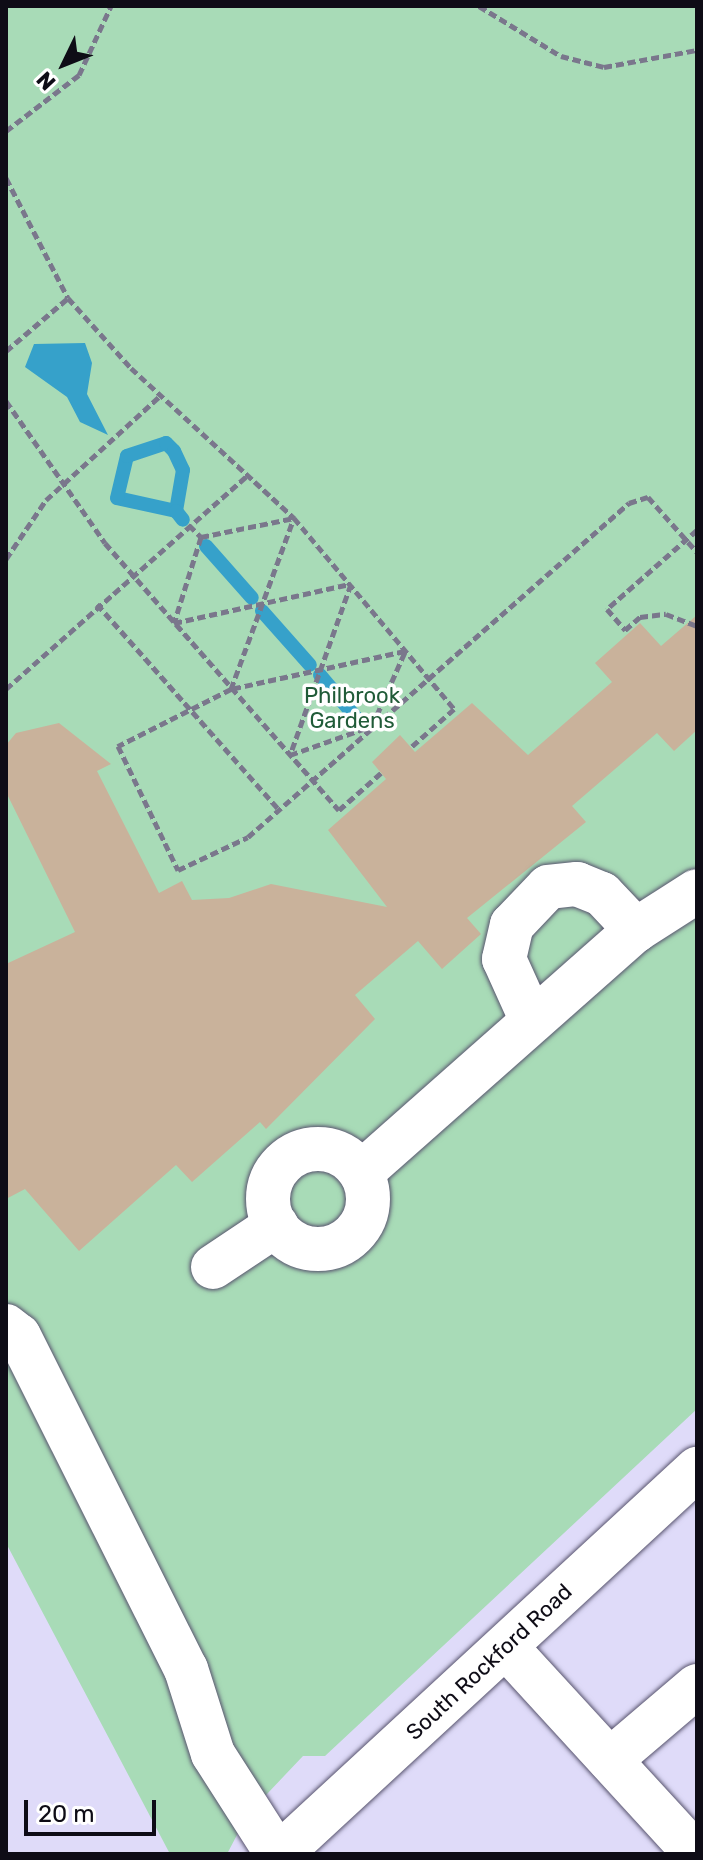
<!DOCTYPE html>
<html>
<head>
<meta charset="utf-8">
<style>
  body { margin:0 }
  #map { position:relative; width:703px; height:1860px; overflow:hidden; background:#dfdbf9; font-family:Rubik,sans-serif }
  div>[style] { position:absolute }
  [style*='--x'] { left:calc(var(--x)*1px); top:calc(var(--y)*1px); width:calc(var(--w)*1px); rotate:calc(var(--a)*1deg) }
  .green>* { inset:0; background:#a8dbb7 }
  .water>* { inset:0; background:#36a1ca }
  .stream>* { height:14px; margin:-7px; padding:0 7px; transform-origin:7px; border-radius:7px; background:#36a1ca }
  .building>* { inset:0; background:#c9b29b }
  .path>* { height:5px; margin-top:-2.5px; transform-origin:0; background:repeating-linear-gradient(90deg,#7a778c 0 8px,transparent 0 12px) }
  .roads { filter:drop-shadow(0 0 2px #58546e) drop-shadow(0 0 2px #58546e) }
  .minor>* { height:44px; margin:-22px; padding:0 22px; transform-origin:22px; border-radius:22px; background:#fff }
  .minor>.ring { margin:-22px; padding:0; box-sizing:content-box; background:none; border:44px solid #fff; border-radius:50% }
  span { translate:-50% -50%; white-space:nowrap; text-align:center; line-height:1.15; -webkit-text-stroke:7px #fff; paint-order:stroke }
  .park-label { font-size:22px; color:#205b38 }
  .street-label { font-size:22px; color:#0e0c16 }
  .frame { position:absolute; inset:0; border:8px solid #0e0c16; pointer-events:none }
  .north { position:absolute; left:24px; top:24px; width:80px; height:80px; -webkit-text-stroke:6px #fff; paint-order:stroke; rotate:227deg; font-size:22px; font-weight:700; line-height:32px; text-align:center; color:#0e0c16 }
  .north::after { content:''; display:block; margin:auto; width:28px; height:36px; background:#0e0c16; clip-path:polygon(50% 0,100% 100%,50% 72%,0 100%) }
  .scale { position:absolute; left:24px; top:1800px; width:132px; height:36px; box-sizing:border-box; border:4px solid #0e0c16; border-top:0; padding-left:10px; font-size:24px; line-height:28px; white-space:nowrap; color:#0e0c16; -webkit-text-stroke:6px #fff; paint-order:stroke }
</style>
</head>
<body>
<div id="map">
  <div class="green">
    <i style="clip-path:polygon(6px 6px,697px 6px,697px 1409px,325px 1756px,303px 1756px,248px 1814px,227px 1854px,170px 1854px,6px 1543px)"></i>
  </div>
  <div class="water">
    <i style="clip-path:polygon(85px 343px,92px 363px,87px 394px,108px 435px,80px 422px,67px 397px,25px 367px,34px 344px)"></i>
  </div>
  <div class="stream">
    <i style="--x:176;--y:511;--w:60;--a:-167.6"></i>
    <i style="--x:117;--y:498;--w:43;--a:-76.6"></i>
    <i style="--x:127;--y:456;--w:41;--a:-18.4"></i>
    <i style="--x:166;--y:443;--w:11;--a:45"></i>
    <i style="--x:174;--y:451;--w:21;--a:65"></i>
    <i style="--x:183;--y:470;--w:42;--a:99.7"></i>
    <i style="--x:176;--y:511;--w:11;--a:52"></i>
    <i style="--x:206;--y:546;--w:69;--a:48.5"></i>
    <i style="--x:262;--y:611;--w:72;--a:48.4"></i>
    <i style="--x:320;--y:675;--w:57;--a:49.9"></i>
  </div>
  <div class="building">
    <i style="clip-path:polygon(697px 615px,697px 730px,674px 751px,657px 733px,572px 806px,586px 822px,467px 918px,481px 934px,442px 969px,418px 941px,355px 995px,375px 1019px,266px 1129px,260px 1122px,192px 1182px,176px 1165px,79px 1251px,25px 1189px,6px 1199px,6px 964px,75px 932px,6px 792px,6px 745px,16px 733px,59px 723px,111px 764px,97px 771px,159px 893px,182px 881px,192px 900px,229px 898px,271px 884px,387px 907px,328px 830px,386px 779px,372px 762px,400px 735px,415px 752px,472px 703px,528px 755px,612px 682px,595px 663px,640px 623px,661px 646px)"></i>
  </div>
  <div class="path">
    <i style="--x:479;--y:6;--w:96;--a:31.4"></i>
    <i style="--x:561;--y:56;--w:44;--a:14.3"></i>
    <i style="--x:604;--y:67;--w:95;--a:-10.4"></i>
    <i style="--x:6;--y:131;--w:92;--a:-37.5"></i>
    <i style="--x:79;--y:75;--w:76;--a:-65.1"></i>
    <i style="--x:6;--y:178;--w:135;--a:62.7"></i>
    <i style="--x:68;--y:298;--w:94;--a:48"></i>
    <i style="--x:131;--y:368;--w:222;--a:42.6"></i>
    <i style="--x:294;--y:518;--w:249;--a:50"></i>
    <i style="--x:454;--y:709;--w:57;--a:138.5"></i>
    <i style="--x:6;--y:351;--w:82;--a:-40.5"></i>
    <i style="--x:6;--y:401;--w:173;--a:55.1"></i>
    <i style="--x:105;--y:543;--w:355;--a:48.8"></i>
    <i style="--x:339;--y:810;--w:56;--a:-41.4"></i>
    <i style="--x:189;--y:525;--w:17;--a:45"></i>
    <i style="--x:201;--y:537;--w:90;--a:107.4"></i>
    <i style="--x:174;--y:623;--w:180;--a:-12.5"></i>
    <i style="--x:697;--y:530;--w:120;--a:138.7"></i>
    <i style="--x:607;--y:609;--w:28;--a:49"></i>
    <i style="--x:625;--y:630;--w:20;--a:-41"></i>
    <i style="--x:640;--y:617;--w:26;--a:-7"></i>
    <i style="--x:666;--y:614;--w:33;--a:21"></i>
    <i style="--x:201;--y:537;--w:95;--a:-11.5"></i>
    <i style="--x:6;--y:559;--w:71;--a:-55.9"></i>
    <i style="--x:46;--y:500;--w:157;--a:-42.4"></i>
    <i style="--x:351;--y:584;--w:182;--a:109.6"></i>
    <i style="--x:290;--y:755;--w:87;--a:-19.5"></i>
    <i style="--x:372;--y:726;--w:81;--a:-66"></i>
    <i style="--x:97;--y:604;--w:275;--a:48.5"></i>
    <i style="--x:405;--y:651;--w:178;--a:167.7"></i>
    <i style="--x:231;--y:689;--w:127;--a:153.2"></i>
    <i style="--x:118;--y:746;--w:138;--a:64.2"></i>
    <i style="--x:178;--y:870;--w:77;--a:-25.2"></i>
    <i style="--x:248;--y:837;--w:507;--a:-41.24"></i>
    <i style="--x:629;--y:503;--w:20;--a:-18"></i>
    <i style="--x:648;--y:497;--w:74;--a:48.3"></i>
    <i style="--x:6;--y:689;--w:322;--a:-41.5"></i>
    <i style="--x:231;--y:689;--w:182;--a:-69.8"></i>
  </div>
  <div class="roads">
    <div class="minor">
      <i style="--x:532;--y:1021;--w:68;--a:-114.3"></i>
      <i style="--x:504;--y:959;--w:35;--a:-77"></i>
      <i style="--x:512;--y:925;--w:52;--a:-46.5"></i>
      <i style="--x:548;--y:887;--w:29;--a:-6"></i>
      <i style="--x:577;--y:884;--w:27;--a:22"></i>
      <i style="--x:602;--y:894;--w:50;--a:46.6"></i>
      <i class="ring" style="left:268px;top:1149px;width:56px;height:56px"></i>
      <i style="--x:361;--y:1173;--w:367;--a:-41.5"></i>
      <i style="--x:636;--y:930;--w:72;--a:-32.6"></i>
      <i style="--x:213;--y:1267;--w:76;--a:-33.7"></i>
      <i style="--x:6;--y:1326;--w:16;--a:38"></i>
      <i style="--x:19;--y:1336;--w:373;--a:63.4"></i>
      <i style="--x:186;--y:1669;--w:89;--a:72.4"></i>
      <i style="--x:213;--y:1754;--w:119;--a:57.4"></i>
      <i style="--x:506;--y:1647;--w:281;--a:47.5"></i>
      <i style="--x:610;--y:1760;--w:114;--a:-40.4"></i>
      <i style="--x:280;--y:1854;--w:568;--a:-42.72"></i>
    </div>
  </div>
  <div class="park-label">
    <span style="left:352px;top:708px">Philbrook<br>Gardens</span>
  </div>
  <div class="street-label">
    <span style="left:489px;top:1662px;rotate:-43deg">South Rockford Road</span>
  </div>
  <div class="frame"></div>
  <div class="north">N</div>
  <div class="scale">20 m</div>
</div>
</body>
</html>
